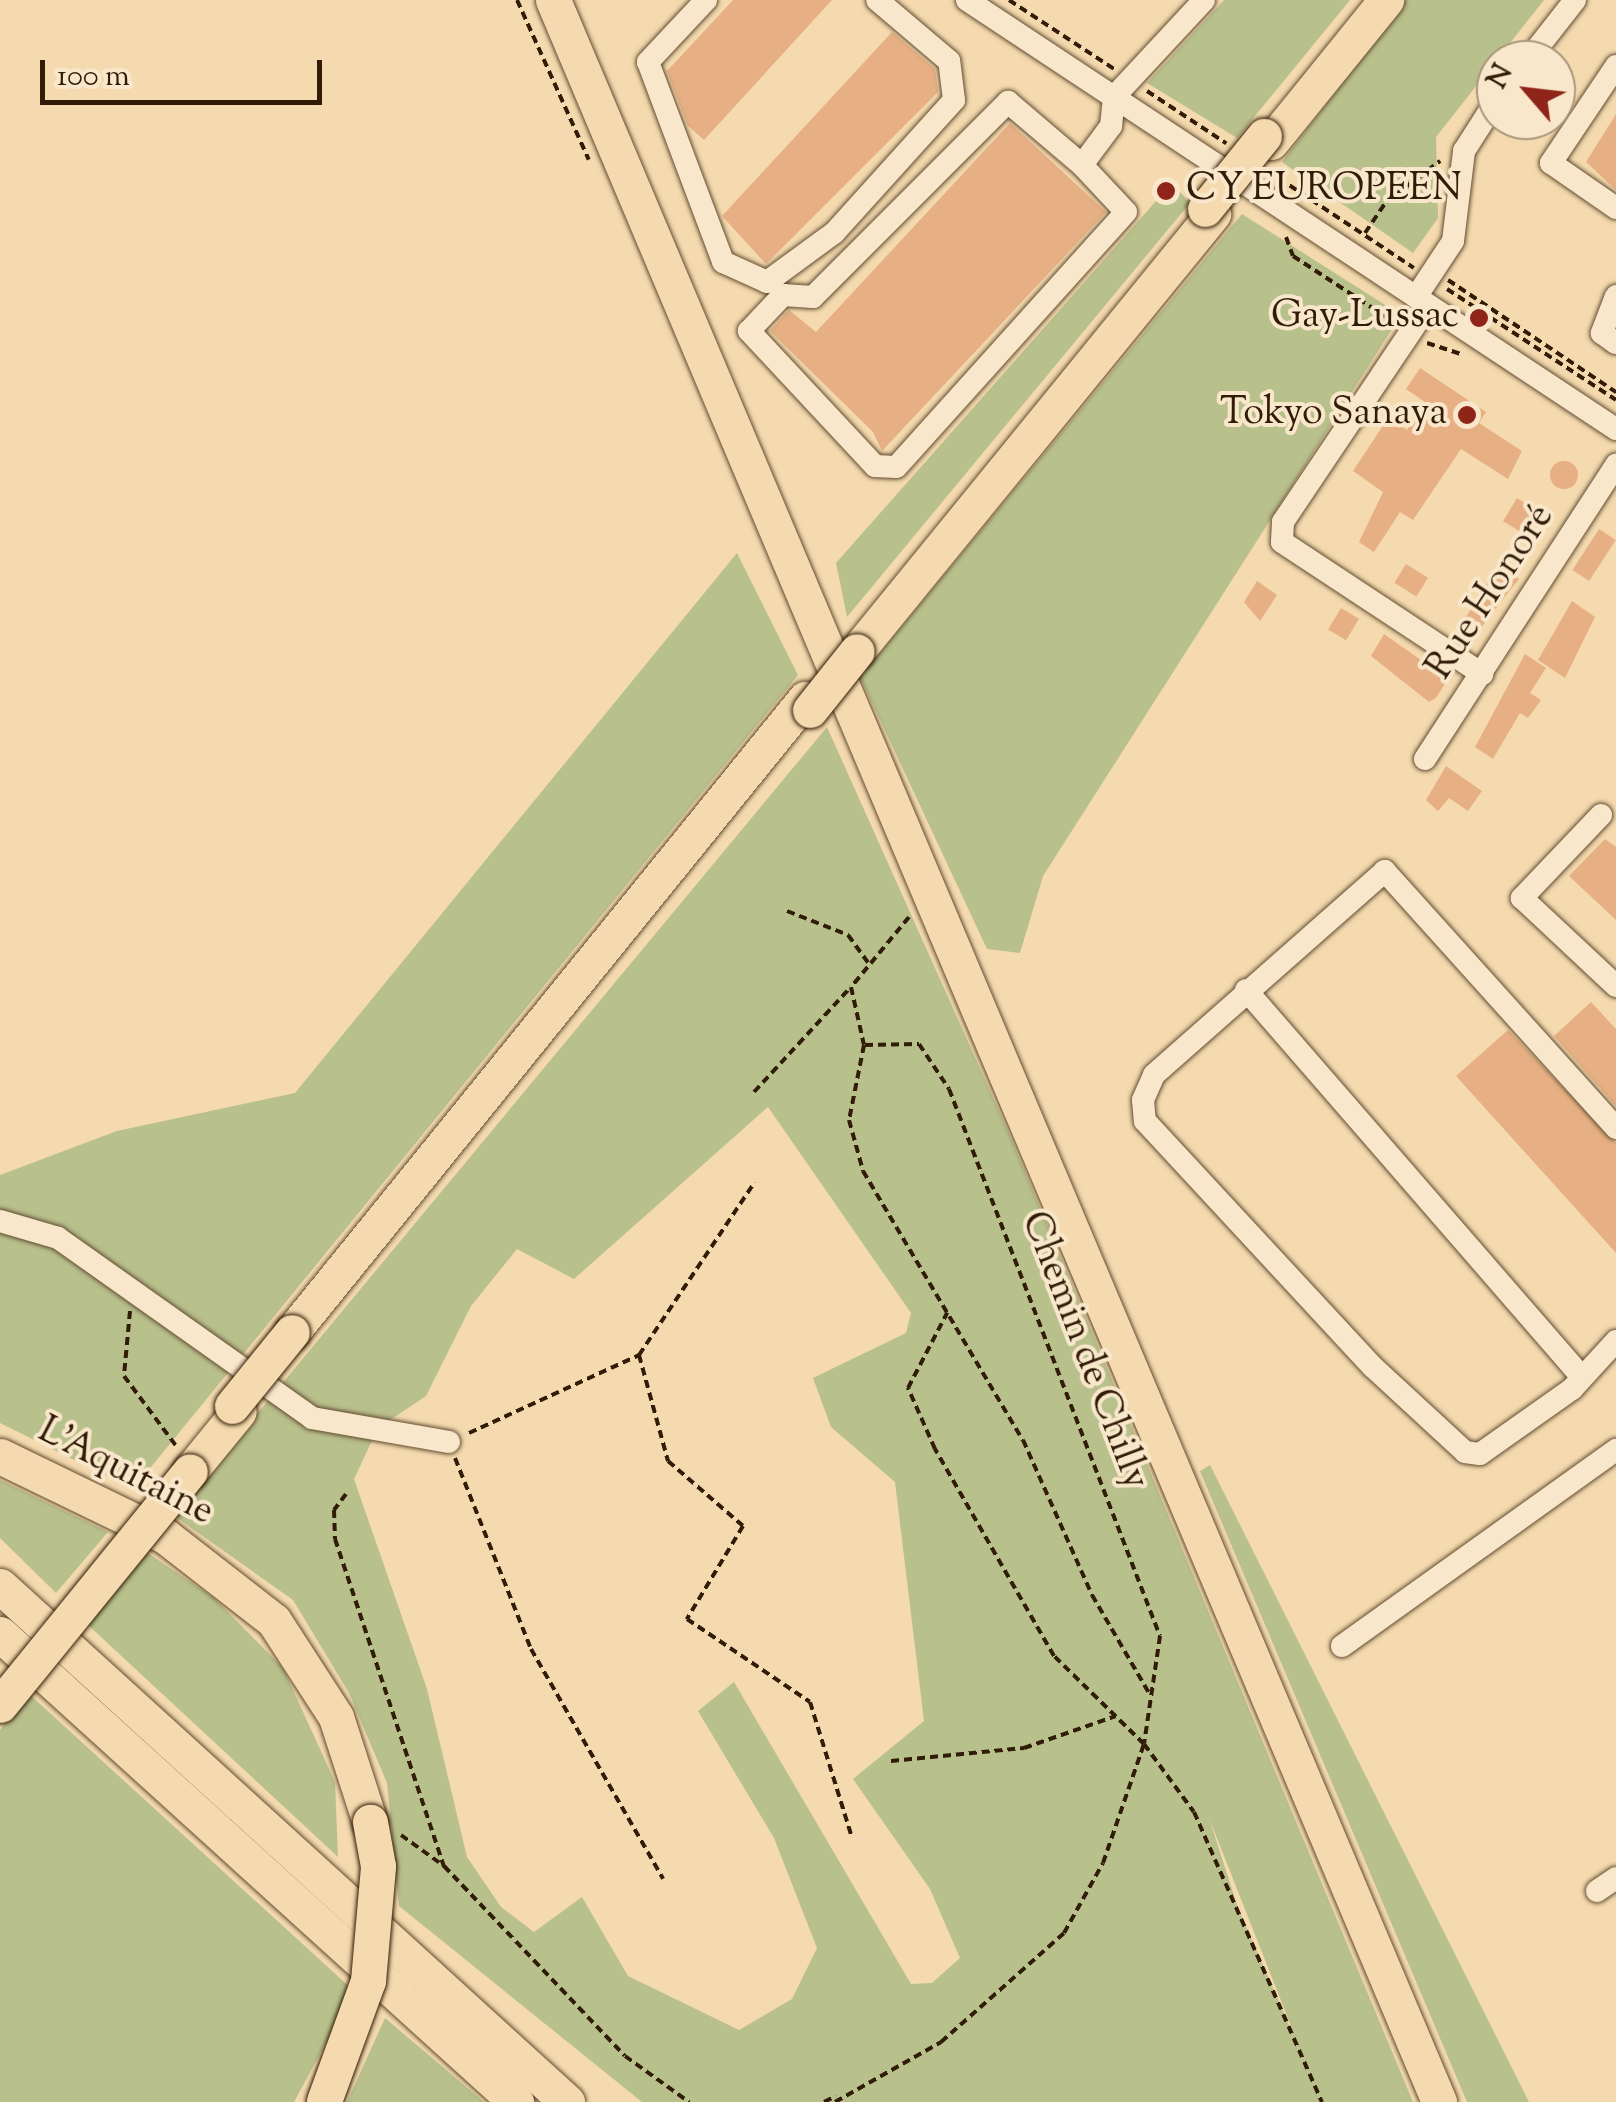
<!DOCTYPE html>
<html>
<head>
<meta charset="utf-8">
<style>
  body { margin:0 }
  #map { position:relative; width:1616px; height:2102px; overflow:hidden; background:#f4daae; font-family:"Sorts Mill Goudy",serif }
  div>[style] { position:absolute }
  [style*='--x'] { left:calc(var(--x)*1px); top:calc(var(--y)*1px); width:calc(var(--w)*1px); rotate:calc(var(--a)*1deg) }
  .green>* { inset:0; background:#b8c08c }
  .building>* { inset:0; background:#e7b084; transform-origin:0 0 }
  .round { border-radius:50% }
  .path>* { height:4px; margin-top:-2px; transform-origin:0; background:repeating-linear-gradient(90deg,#311c08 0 8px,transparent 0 13px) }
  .roads { filter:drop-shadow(0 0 2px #624c32) drop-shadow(0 0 2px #624c32) }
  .minor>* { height:22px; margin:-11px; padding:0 11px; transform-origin:11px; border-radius:11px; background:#f8e7ca }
  .highway>* { height:35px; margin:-17.5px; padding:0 17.5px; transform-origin:17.5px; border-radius:17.5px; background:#f4daae }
  .bridges { filter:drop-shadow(0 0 2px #311c08) drop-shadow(0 0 2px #311c08) }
  .highway-bridge>* { height:35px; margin:-17.5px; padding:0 17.5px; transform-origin:17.5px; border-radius:17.5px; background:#f4daae }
  .dots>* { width:28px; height:28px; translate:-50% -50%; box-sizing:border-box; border:5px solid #f8e7ca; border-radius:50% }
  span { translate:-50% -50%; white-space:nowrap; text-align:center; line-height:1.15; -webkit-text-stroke:8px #f8e7ca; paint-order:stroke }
  .poi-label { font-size:38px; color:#311c08 }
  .left { translate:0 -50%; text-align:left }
  .right { translate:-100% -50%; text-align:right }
  .street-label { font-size:38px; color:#311c08 }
  .north { position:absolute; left:1476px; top:40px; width:100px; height:100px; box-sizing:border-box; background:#f8e7ca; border:2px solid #a8967c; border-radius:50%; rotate:298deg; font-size:28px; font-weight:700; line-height:40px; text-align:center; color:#311c08 }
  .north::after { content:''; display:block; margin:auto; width:35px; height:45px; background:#8f2418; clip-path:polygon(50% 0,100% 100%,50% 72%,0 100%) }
  .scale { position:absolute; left:40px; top:60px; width:282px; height:45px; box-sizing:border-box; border:5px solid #311c08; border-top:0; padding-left:12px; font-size:30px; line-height:35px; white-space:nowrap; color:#311c08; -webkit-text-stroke:8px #f8e7ca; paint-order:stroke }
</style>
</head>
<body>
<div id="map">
  <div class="green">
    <i style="clip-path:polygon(1224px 0,1350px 0,1237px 138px,1147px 83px)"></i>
    <i style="clip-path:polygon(1406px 0,1544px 0,1436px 137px,1438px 218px,1413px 253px,1282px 162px)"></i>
    <i style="clip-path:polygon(1172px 183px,1190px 203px,847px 617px,836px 563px)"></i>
    <i style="clip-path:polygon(1242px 214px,1401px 315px,1043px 876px,1020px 953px,987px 949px,860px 677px)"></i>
    <i style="clip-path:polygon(737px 553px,798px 675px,133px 1489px,0 1423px,0 1175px,117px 1131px,295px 1093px)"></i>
    <i style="clip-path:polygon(evenodd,827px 727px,1008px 1131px,1413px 2102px,642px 2102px,399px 1906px,387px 1783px,349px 1693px,293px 1600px,173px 1515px,827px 727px,768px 1107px,911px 1313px,906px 1333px,813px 1378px,831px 1427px,895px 1482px,924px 1721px,853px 1779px,930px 1889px,960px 1958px,932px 1983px,911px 1984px,734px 1682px,698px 1711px,774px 1838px,817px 1948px,792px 1999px,739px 2030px,628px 1976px,582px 1897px,534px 1932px,501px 1907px,467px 1857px,427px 1689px,354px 1479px,378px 1428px,426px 1396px,471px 1306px,517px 1249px,574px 1279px,768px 1107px,827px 727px,1209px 1818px,1291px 2026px,1290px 2027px,1238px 1908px,1209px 1818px)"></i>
    <i style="clip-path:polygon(1210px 1465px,1529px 2102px,1467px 2102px,1200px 1471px)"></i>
    <i style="clip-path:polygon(0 1480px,108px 1532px,56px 1593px,0 1538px)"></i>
    <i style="clip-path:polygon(145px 1551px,214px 1598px,283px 1668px,335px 1782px,338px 1857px,87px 1624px)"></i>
    <i style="clip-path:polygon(28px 1693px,354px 1991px,294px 2102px,0 2102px,0 1730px)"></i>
    <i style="clip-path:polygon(385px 2018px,484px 2102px,347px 2102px)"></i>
  </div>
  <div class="building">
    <i style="clip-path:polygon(733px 0,832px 0,704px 140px,688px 126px,667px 71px)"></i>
    <i style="clip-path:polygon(892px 32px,935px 69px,938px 92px,766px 264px,722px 216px)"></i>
    <i style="clip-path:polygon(1616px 114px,1616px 190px,1586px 162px)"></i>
    <i style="clip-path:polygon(1010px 123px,1106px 212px,882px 451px,873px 432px,770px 331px,789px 310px,816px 332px)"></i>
    <i style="clip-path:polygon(1420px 368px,1486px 412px,1479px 423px,1522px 451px,1508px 479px,1461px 449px,1413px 520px,1400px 512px,1374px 552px,1359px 542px,1383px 492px,1353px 471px,1388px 418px,1407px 430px,1425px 402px,1406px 389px)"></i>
    <i class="round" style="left:1550px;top:461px;width:28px;height:28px"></i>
    <i style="left:1517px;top:498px;width:29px;height:27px;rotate:31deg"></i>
    <i style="left:1599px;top:529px;width:20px;height:49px;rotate:33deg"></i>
    <i style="left:1406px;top:564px;width:26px;height:22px;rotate:32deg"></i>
    <i style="clip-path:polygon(1507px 571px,1519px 579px,1467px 645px,1454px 636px,1494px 572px)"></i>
    <i style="clip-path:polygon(1257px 581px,1277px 595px,1260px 621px,1244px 602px)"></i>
    <i style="clip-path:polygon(1572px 601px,1595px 617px,1565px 678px,1538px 660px)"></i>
    <i style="left:1341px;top:608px;width:21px;height:25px;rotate:31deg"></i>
    <i style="clip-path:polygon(1384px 634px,1448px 679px,1436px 698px,1429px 702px,1371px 656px)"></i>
    <i style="clip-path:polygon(1525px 654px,1546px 668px,1530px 693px,1541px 700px,1528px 718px,1520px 713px,1493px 759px,1475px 747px)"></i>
    <i style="clip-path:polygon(1446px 766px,1482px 791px,1468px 811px,1449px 798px,1438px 811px,1426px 800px)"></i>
    <i style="clip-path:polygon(1605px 839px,1616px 847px,1616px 920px,1569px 876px)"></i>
    <i style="clip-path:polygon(1591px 1002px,1616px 1029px,1616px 1106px,1554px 1036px)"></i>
    <i style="clip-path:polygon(1508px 1030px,1616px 1143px,1616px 1253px,1456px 1076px)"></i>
  </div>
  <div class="path">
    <i style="--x:517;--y:0;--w:175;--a:65.8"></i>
    <i style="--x:1009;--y:0;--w:126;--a:33.3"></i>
    <i style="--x:1147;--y:91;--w:95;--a:33.4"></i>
    <i style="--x:1268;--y:171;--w:175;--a:33.6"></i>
    <i style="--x:1365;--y:233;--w:37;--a:-56"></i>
    <i style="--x:1386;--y:202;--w:68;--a:-37.2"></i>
    <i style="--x:1286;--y:237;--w:20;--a:70"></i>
    <i style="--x:1293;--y:256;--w:121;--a:33.2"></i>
    <i style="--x:1448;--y:280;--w:202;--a:33.7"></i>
    <i style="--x:1447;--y:289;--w:202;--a:33.3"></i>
    <i style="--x:1427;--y:343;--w:38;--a:18"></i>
    <i style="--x:787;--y:911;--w:66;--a:21.5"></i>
    <i style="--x:848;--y:935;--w:34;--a:54"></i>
    <i style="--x:909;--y:917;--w:91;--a:129.6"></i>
    <i style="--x:851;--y:987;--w:59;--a:77.4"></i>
    <i style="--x:864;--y:1045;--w:76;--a:101.3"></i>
    <i style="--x:849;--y:1120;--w:53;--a:74.6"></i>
    <i style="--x:863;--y:1171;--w:313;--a:59.3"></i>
    <i style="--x:1023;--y:1440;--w:170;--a:66"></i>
    <i style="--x:1092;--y:1595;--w:113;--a:59.8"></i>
    <i style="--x:865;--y:1045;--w:54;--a:-1.1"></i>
    <i style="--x:919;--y:1044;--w:54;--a:56.3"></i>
    <i style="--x:949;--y:1089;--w:586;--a:68.91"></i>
    <i style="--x:1160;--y:1636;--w:109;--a:98.4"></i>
    <i style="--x:1144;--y:1744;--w:84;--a:53.7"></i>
    <i style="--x:1194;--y:1812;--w:317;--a:66.2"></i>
    <i style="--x:754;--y:1092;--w:143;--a:-47.3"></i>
    <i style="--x:130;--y:1311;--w:65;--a:95.3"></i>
    <i style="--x:124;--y:1376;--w:89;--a:53.3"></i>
    <i style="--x:639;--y:1355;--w:110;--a:74.7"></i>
    <i style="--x:668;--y:1461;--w:99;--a:40.9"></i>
    <i style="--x:743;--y:1526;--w:109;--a:121.1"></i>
    <i style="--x:687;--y:1619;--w:148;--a:34"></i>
    <i style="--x:810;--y:1702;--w:142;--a:72.8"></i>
    <i style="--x:469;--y:1433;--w:187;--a:-24.6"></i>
    <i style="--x:639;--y:1355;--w:208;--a:-56.2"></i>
    <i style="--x:455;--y:1458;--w:206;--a:68.3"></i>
    <i style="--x:531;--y:1649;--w:265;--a:60.1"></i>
    <i style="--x:346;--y:1494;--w:20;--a:127"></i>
    <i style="--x:334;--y:1510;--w:29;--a:88"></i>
    <i style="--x:335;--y:1539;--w:345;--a:71.6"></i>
    <i style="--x:444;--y:1866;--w:262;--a:46.4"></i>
    <i style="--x:625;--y:2056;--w:79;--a:35.7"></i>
    <i style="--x:891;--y:1761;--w:134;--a:-5.6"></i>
    <i style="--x:1024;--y:1748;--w:97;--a:-19.2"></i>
    <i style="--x:401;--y:1835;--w:53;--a:35.8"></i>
    <i style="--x:824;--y:2102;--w:13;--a:-27"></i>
    <i style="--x:835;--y:2102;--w:122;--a:-29.5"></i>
    <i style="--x:941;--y:2042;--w:164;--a:-41.5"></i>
    <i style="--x:1064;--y:1933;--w:80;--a:-60.9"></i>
    <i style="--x:1103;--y:1863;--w:126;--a:-71"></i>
    <i style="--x:1144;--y:1744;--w:126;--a:-135.6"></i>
    <i style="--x:1054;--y:1656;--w:239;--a:-119.9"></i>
    <i style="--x:935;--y:1449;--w:67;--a:-113.9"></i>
    <i style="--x:908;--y:1388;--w:85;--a:-62.5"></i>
  </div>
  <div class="roads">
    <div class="minor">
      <i style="--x:706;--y:0;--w:85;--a:133.1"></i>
      <i style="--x:648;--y:62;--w:214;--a:69.4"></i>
      <i style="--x:723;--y:262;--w:48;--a:24.4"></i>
      <i style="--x:767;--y:282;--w:83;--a:-36.2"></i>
      <i style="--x:834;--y:233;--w:179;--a:-47.9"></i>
      <i style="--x:954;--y:100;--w:39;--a:-97"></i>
      <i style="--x:949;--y:61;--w:94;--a:-139.7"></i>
      <i style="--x:967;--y:0;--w:778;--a:33.47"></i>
      <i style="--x:1528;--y:60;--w:76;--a:-51.9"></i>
      <i style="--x:1616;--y:66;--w:117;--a:123.8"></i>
      <i style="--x:1551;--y:163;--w:79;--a:34.7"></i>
      <i style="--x:1082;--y:165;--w:64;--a:46.9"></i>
      <i style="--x:1126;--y:212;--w:343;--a:132"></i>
      <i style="--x:896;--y:467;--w:21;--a:-177"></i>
      <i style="--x:875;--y:466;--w:185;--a:-133"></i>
      <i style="--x:749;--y:331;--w:50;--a:-46.6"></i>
      <i style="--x:783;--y:295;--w:30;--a:4"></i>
      <i style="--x:813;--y:297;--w:276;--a:-45"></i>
      <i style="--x:1008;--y:102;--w:97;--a:40.4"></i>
      <i style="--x:1082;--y:165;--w:49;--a:-53.4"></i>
      <i style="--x:1111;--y:126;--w:29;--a:-84"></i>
      <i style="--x:1114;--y:97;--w:132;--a:-47.1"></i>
      <i style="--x:1616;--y:296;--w:40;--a:111"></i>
      <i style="--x:1602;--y:333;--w:17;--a:36"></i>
      <i style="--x:1416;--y:297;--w:67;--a:-56.5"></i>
      <i style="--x:1453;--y:241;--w:91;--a:-83"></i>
      <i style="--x:1464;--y:151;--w:59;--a:-57.4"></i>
      <i style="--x:1428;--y:306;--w:260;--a:123.9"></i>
      <i style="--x:1283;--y:522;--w:20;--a:93"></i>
      <i style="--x:1282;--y:542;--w:240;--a:33.4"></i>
      <i style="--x:1425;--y:759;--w:351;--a:-57"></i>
      <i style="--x:1601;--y:815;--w:115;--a:133.6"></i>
      <i style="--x:1522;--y:898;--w:129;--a:43.1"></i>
      <i style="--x:1246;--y:990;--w:511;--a:49.05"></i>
      <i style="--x:1616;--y:1128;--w:346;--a:-132"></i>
      <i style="--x:1385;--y:871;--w:308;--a:138.6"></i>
      <i style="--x:1154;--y:1075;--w:27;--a:114"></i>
      <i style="--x:1143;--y:1100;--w:21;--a:85"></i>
      <i style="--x:1145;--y:1121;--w:335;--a:47.2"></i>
      <i style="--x:1373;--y:1367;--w:125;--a:42.7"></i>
      <i style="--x:1465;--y:1452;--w:15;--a:8"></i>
      <i style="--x:1480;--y:1454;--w:113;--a:-35.2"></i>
      <i style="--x:1572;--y:1389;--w:65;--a:-47.5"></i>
      <i style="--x:0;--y:1221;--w:60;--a:16.3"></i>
      <i style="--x:58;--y:1238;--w:311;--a:35.3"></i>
      <i style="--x:312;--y:1418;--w:139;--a:9.9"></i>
      <i style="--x:1342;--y:1646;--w:337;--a:-35.6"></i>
      <i style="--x:1597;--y:1891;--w:23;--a:-34"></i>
    </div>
    <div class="highway">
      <i style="--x:553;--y:0;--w:2281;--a:67.14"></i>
      <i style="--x:1271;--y:142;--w:183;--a:-51"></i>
      <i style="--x:857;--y:651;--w:564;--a:-50.83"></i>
      <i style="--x:292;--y:1332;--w:815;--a:-50.98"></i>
      <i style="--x:0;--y:1456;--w:183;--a:25.9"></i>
      <i style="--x:165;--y:1536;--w:138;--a:37.9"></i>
      <i style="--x:274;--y:1621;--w:114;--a:57.1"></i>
      <i style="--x:336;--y:1717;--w:110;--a:72.1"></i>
      <i style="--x:190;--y:1471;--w:77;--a:-50.8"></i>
      <i style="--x:0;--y:1586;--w:767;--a:42.3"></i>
      <i style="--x:0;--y:1634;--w:697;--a:42.21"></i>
    </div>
  </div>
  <div class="bridges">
    <div class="highway-bridge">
      <i style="--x:1205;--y:209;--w:94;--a:-51.1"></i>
      <i style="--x:810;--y:710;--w:75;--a:-51.5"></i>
      <i style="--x:232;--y:1406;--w:95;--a:-51"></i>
      <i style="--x:0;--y:1705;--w:301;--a:-50.9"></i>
      <i style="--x:324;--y:2101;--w:128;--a:-69.9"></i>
      <i style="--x:368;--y:1981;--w:115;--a:-85"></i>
      <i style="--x:378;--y:1866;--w:45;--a:-100.3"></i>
    </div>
  </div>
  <div class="dots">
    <i style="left:1166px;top:191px;background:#8f2418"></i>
    <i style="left:1479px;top:318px;background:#8f2418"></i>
    <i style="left:1467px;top:415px;background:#8f2418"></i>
  </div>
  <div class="poi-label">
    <span class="left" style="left:1186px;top:191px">CY EUROPEEN</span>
    <span class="right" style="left:1459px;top:318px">Gay-Lussac</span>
    <span class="right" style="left:1447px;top:415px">Tokyo Sanaya</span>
  </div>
  <div class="street-label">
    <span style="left:1492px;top:593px;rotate:-57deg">Rue Honoré</span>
    <span style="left:1083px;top:1351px;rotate:69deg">Chemin de Chilly</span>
    <span style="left:125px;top:1473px;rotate:27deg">L'Aquitaine</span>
  </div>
  <div class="north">N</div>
  <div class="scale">100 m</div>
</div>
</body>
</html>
